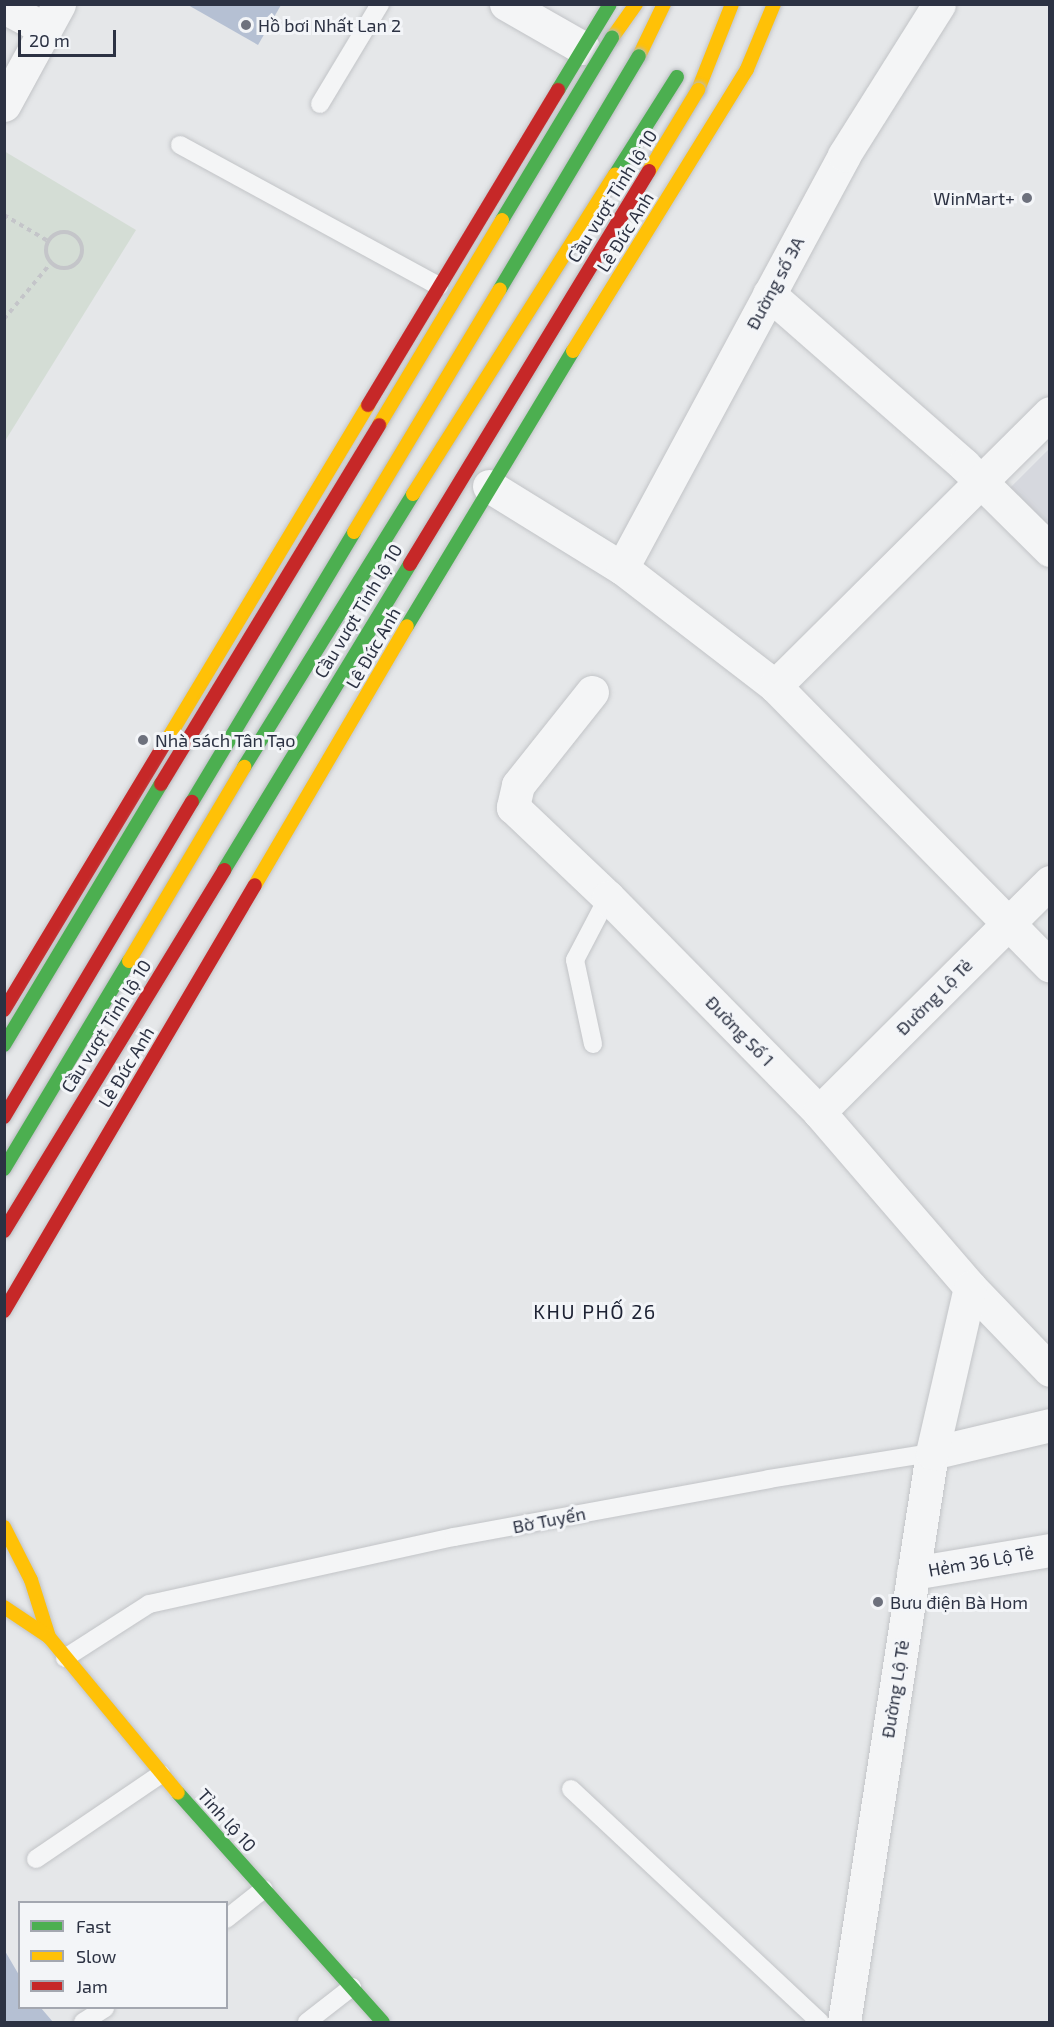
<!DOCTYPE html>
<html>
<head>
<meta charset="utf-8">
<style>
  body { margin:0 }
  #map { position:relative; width:1054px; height:2027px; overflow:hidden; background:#e5e7e9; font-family:"Exo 2",sans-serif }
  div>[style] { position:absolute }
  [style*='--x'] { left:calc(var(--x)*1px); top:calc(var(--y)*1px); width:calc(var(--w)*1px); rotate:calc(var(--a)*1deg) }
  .built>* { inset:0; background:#d6d8de }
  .green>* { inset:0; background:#d4ddd5 }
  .water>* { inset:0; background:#b5c0d3 }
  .path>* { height:4px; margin-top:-2px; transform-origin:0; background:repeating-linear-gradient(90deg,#c4c5c9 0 4.5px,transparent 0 9px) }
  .path>.ring { margin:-2px; padding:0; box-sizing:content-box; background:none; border:4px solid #c4c5c9; border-radius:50% }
  .roads { filter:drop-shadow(0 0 2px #c2c4c7) drop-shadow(0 0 2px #c2c4c7) }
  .lane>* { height:18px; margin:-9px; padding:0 9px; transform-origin:9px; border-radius:9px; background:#f4f5f6 }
  .street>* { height:33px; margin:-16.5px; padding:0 16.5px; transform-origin:16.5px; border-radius:16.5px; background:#f4f5f6 }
  .fast>* { height:14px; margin:-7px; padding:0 7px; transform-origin:7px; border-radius:7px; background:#4caf50 }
  .slow>* { height:14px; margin:-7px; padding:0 7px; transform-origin:7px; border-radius:7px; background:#ffc107 }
  .jam>* { height:14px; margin:-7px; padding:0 7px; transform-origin:7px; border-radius:7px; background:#c62828 }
  .bridges { filter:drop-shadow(0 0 2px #b7babe) drop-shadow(0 0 2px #b7babe) }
  .fast-bridge>* { height:14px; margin:-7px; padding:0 7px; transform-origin:7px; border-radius:7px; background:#4caf50 }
  .slow-bridge>* { height:14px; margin:-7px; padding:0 7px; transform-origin:7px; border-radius:7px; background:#ffc107 }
  .jam-bridge>* { height:14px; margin:-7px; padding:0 7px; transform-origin:7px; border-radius:7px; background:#c62828 }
  .dots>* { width:16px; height:16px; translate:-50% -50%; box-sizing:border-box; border:3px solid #f3f5f8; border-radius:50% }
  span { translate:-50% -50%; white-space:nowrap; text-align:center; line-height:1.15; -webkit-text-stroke:6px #f3f5f8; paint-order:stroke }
  .poi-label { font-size:18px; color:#2c3243 }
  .left { translate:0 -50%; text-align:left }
  .right { translate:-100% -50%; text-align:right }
  .street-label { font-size:18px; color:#2c3243 }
  .neighbourhood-label { font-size:20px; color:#1e2334; letter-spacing:1.5px }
  .frame { position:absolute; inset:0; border:6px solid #2c3243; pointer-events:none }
  .legend { position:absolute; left:18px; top:1901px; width:210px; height:108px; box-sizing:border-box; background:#f3f5f8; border:2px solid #a3a7b0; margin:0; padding:8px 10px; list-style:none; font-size:18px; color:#2c3243 }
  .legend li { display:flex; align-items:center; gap:12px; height:30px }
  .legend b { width:30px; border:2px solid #a3a7b0 }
  .scale { position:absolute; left:18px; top:30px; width:98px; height:27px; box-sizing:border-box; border:3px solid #2c3243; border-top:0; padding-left:8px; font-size:18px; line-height:21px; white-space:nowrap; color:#2c3243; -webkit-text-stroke:4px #f3f5f8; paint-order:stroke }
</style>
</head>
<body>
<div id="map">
  <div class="built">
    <i style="clip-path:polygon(1049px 449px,1049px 529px,1009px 489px)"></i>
  </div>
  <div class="green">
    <i style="clip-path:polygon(4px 151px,136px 230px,5px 441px,4px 441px)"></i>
  </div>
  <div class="water">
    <i style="clip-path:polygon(188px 5px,281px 5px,258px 45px)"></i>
    <i style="clip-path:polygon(5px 1951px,19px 1975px,20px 2008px,41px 2008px,53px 2022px,5px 2022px)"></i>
  </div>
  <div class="path">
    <i style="--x:4;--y:215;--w:51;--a:30.6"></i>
    <i class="ring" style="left:46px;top:232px;width:32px;height:32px"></i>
    <i style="--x:4;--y:319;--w:73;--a:-50"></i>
  </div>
  <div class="roads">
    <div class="lane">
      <i style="--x:320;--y:104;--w:117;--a:-59"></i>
      <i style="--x:180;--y:145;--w:295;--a:28.6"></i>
      <i style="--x:593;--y:1044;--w:86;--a:-102.1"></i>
      <i style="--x:575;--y:960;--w:71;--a:-62.4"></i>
      <i style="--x:65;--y:1658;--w:100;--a:-32.7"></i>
      <i style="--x:149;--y:1604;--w:312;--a:-12.4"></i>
      <i style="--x:454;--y:1537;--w:320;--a:-10.4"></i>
      <i style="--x:769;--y:1479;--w:165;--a:-9.1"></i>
      <i style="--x:571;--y:1789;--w:341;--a:43.1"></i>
      <i style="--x:36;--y:1859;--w:151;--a:-34.2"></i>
      <i style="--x:226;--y:1919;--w:48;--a:-38.3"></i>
      <i style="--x:83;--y:2022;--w:26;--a:-32"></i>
      <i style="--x:307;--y:2022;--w:57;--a:-37.9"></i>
    </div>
    <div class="street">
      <i style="--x:506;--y:4;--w:89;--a:29.7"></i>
      <i style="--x:4;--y:7;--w:47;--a:28.2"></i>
      <i style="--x:4;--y:105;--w:115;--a:-61.4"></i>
      <i style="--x:769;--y:294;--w:259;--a:41.2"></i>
      <i style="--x:964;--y:465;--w:121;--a:44.7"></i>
      <i style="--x:489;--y:486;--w:156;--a:31.7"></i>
      <i style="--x:622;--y:568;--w:193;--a:37.6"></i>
      <i style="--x:775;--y:686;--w:392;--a:45.5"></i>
      <i style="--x:622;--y:568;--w:469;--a:-61.7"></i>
      <i style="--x:844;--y:155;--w:178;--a:-57.8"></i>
      <i style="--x:775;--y:686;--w:387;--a:-44.8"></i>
      <i style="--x:592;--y:692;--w:119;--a:128.5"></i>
      <i style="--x:518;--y:785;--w:23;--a:103"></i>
      <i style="--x:513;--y:807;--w:131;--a:43.5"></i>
      <i style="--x:608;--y:897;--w:301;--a:45.5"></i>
      <i style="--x:819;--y:1112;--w:231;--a:49.2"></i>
      <i style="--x:970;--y:1287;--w:115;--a:46.1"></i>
      <i style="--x:819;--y:1112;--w:326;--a:-44.9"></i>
      <i style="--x:932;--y:1453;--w:121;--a:-13.3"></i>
      <i style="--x:913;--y:1573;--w:139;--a:-9.5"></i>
      <i style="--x:844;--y:2022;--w:576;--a:-81.21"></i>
      <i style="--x:932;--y:1453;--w:170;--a:-77.1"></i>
    </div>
    <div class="fast">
      <i style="--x:558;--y:90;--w:100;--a:-58.8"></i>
      <i style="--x:407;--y:626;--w:321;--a:-58.9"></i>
      <i style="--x:178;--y:1793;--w:307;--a:48.2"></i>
    </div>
    <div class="slow">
      <i style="--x:612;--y:38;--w:42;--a:-54.8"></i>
      <i style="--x:639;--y:56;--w:58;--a:-64.3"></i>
      <i style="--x:698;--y:90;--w:92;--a:-68.4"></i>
      <i style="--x:573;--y:351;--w:331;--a:-58.3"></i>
      <i style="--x:747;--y:69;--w:70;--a:-67.4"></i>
      <i style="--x:164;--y:745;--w:397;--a:-59"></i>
      <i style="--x:255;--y:885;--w:300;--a:-59.6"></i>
      <i style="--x:4;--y:1527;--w:59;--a:63"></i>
      <i style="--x:31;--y:1580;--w:60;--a:72.5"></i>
      <i style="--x:4;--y:1607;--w:54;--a:33.7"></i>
      <i style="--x:49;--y:1637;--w:202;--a:50.4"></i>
    </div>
    <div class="jam">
      <i style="--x:368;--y:405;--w:368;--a:-58.9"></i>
      <i style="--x:4;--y:1010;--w:310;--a:-58.9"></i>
      <i style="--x:4;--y:1311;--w:494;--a:-59.5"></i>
    </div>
  </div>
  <div class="bridges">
    <div class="fast-bridge">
      <i style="--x:615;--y:175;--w:116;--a:-57.7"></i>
      <i style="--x:502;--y:220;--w:213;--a:-58.9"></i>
      <i style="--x:500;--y:289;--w:271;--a:-59.2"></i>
      <i style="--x:244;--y:767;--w:321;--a:-58.2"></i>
      <i style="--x:192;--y:802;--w:315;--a:-59"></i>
      <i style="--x:224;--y:870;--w:358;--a:-58.7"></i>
      <i style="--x:4;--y:1045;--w:305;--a:-59"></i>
      <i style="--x:4;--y:1169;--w:243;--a:-59"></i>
    </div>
    <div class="slow-bridge">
      <i style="--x:649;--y:171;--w:95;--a:-58.8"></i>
      <i style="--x:379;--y:425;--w:239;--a:-59"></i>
      <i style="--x:413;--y:494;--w:378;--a:-57.7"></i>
      <i style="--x:354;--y:532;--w:283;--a:-59"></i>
      <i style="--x:129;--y:961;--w:226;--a:-59.3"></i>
    </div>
    <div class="jam-bridge">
      <i style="--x:410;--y:564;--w:460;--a:-58.7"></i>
      <i style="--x:161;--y:784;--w:420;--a:-58.7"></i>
      <i style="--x:4;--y:1117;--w:367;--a:-59.2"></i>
      <i style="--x:4;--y:1231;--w:423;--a:-58.6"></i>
    </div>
  </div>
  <div class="dots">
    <i style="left:246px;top:25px;background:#6d717d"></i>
    <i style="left:1027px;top:198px;background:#6d717d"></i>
    <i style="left:143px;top:740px;background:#6d717d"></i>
    <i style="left:878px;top:1602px;background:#6d717d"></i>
  </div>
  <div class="poi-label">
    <span class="left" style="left:258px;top:25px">Hồ bơi Nhất Lan 2</span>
    <span class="right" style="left:1015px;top:198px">WinMart+</span>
    <span class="left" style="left:155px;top:740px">Nhà sách Tân Tạo</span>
    <span class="left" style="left:890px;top:1602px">Bưu điện Bà Hom</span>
  </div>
  <div class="street-label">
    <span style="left:612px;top:196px;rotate:-58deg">Cầu vượt Tỉnh lộ 10</span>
    <span style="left:625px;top:232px;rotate:-58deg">Lê Đức Anh</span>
    <span style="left:775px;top:283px;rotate:-62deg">Đường số 3A</span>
    <span style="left:358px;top:611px;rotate:-59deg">Cầu vượt Tỉnh lộ 10</span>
    <span style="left:373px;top:648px;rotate:-60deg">Lê Đức Anh</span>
    <span style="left:934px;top:997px;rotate:-45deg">Đường Lộ Tẻ</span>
    <span style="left:106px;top:1026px;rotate:-58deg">Cầu vượt Tỉnh lộ 10</span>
    <span style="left:740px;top:1031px;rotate:46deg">Đường Số 1</span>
    <span style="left:126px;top:1067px;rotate:-59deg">Lê Đức Anh</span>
    <span style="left:549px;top:1520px;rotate:-11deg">Bờ Tuyến</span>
    <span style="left:981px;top:1561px;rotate:-10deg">Hẻm 36 Lộ Tẻ</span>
    <span style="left:895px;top:1689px;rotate:-81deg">Đường Lộ Tẻ</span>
    <span style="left:227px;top:1820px;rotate:48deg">Tỉnh lộ 10</span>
  </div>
  <div class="neighbourhood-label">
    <span style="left:595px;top:1311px">KHU PHỐ 26</span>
  </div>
  <div class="frame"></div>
  <ul class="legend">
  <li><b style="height:8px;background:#4caf50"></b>Fast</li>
  <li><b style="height:8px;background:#ffc107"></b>Slow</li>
  <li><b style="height:8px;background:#c62828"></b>Jam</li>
  </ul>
  <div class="scale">20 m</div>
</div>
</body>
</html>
